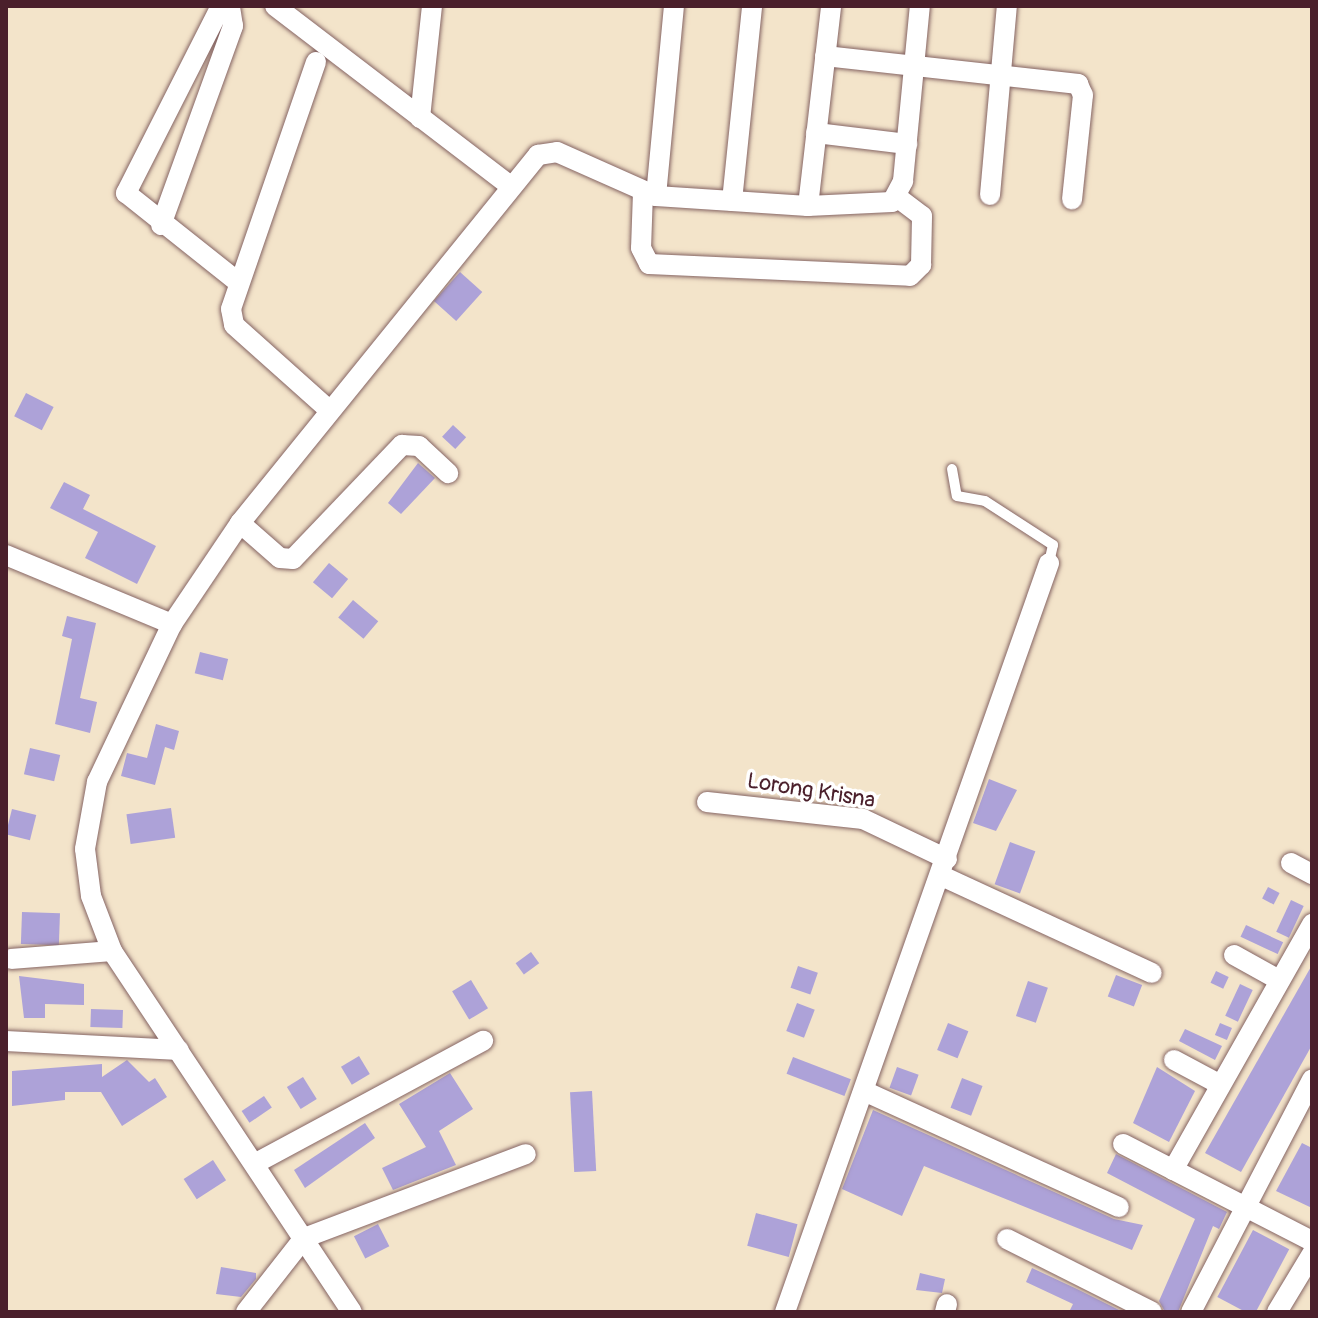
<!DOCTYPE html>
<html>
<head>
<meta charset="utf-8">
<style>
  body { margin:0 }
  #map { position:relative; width:1318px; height:1318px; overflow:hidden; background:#f3e4ca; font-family:Pangolin,sans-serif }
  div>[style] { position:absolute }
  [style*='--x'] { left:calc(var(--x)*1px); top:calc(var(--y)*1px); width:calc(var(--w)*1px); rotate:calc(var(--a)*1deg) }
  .building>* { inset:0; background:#ada2d8; transform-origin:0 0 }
  .roads { filter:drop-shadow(0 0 2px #856463) drop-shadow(0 0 2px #856463) }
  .service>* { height:10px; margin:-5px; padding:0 5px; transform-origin:5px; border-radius:5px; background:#fff }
  .minor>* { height:20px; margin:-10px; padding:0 10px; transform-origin:10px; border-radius:10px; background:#fff }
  span { translate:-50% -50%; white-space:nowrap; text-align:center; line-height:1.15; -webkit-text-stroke:7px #fff; paint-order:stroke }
  .street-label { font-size:22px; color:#4a1f2b }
  .frame { position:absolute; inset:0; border:8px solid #4a1f2b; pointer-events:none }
</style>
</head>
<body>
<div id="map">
  <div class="building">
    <i style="left:460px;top:272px;width:30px;height:39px;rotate:42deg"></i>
    <i style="left:26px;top:393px;width:31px;height:26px;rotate:27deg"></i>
    <i style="left:453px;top:425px;width:18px;height:16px;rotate:43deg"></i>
    <i style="clip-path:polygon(418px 463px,435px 478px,401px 514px,388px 503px)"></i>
    <i style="clip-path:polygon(64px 482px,90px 495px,83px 509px,156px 546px,137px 584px,85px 558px,98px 532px,50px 508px)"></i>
    <i style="left:329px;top:563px;width:25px;height:25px;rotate:40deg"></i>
    <i style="left:353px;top:600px;width:33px;height:23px;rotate:40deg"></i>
    <i style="clip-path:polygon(67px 616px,96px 623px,80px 698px,97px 702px,90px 733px,55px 724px,72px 639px,62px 636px)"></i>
    <i style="left:200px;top:652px;width:29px;height:22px;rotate:14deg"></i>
    <i style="clip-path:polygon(156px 724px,179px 731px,174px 750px,165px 747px,155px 785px,121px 776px,127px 753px,147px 758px)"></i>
    <i style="left:30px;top:748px;width:31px;height:27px;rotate:13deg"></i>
    <i style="clip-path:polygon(989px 779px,1017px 790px,996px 831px,973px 823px)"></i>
    <i style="left:171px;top:808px;width:30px;height:45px;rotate:82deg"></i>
    <i style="left:12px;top:809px;width:25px;height:26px;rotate:14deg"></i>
    <i style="left:1010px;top:842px;width:27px;height:45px;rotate:20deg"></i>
    <i style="left:1268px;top:887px;width:13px;height:13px;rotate:27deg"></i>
    <i style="left:1291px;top:900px;width:14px;height:35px;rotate:25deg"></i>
    <i style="left:22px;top:912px;width:38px;height:32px;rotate:2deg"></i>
    <i style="left:1246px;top:925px;width:41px;height:13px;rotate:25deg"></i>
    <i style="left:531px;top:952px;width:14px;height:19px;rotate:54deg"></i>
    <i style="clip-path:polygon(1312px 965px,1312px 1045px,1241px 1172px,1205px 1153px)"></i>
    <i style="left:798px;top:966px;width:21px;height:23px;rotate:19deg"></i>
    <i style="left:1216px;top:971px;width:14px;height:13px;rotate:25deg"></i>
    <i style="left:1116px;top:975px;width:28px;height:23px;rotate:21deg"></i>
    <i style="clip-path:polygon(19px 976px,84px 984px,84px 1005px,45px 1004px,45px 1018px,24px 1018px)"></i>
    <i style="left:471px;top:980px;width:33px;height:22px;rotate:59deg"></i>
    <i style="left:1028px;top:981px;width:21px;height:37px;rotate:19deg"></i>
    <i style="left:1240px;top:984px;width:14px;height:35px;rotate:25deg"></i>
    <i style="left:797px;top:1003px;width:19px;height:30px;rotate:21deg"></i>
    <i style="left:91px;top:1009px;width:32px;height:18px;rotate:2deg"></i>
    <i style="left:948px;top:1023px;width:22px;height:29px;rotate:22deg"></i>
    <i style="left:1220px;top:1023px;width:13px;height:13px;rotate:23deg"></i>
    <i style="clip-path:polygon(1185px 1029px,1222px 1046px,1215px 1060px,1179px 1041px)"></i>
    <i style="left:359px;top:1056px;width:21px;height:21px;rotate:59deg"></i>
    <i style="left:793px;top:1057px;width:62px;height:18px;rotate:21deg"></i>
    <i style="clip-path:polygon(127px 1060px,149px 1082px,155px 1078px,167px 1097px,122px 1126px,101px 1092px,65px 1092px,65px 1100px,12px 1106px,12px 1071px,102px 1064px,102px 1077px)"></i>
    <i style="left:897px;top:1067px;width:23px;height:22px;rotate:20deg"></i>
    <i style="clip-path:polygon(1157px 1067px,1195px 1091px,1169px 1142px,1133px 1123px)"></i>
    <i style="clip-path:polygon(450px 1073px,473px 1109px,439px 1131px,456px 1165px,393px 1190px,382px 1168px,426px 1147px,399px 1104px)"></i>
    <i style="left:303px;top:1077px;width:26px;height:19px;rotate:58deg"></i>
    <i style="left:962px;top:1078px;width:22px;height:32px;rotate:21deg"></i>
    <i style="left:592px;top:1091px;width:80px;height:22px;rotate:87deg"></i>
    <i style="left:264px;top:1096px;width:14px;height:27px;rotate:56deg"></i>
    <i style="clip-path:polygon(873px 1110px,1114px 1219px,1143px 1225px,1132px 1250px,924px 1166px,902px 1216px,842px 1189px)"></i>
    <i style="clip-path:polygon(365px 1123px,375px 1138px,305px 1188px,294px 1170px)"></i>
    <i style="clip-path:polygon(1302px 1143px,1312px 1148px,1312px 1208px,1276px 1191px)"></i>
    <i style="clip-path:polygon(1116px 1154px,1227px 1212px,1219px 1229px,1213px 1226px,1178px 1312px,1165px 1312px,1159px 1301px,1195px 1219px,1107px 1173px)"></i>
    <i style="left:213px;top:1160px;width:24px;height:35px;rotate:57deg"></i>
    <i style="left:756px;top:1213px;width:43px;height:34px;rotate:15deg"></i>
    <i style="left:378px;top:1224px;width:25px;height:27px;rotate:63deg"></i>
    <i style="left:1253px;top:1230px;width:41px;height:76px;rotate:28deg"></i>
    <i style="clip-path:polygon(221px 1267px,256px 1273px,256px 1279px,241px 1297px,216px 1294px)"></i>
    <i style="clip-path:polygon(1032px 1268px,1077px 1289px,1123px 1312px,1069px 1312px,1073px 1304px,1026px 1282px)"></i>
    <i style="clip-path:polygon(920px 1273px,945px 1279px,942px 1293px,916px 1290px)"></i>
  </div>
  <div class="roads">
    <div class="service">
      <i style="--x:952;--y:469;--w:27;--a:80"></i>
      <i style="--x:957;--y:496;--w:28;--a:10"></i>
      <i style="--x:985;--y:501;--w:81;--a:32.9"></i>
      <i style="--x:1053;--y:545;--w:18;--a:103"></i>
    </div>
    <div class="minor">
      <i style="--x:221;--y:6;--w:210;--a:116.9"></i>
      <i style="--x:126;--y:193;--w:144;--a:38.5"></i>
      <i style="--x:275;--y:6;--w:293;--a:37.4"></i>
      <i style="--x:825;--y:56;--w:255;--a:6.3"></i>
      <i style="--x:1078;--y:84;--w:12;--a:66"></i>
      <i style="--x:1083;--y:95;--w:105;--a:96"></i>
      <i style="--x:316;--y:62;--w:261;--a:109"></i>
      <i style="--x:231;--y:309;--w:16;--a:79"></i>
      <i style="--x:234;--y:325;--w:127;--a:41.8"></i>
      <i style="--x:420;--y:118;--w:113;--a:-83.9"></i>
      <i style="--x:816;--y:133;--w:92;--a:6.9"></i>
      <i style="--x:643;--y:192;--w:56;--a:92"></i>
      <i style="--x:641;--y:248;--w:18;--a:63"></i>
      <i style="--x:649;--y:264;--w:261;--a:2.6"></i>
      <i style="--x:910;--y:276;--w:16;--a:-45"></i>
      <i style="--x:921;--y:265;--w:49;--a:-88.8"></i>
      <i style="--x:922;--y:216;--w:31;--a:-143"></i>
      <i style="--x:990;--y:195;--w:190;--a:-84.9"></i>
      <i style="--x:656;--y:196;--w:191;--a:-84.6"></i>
      <i style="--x:732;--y:201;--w:196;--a:-84.1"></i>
      <i style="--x:808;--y:206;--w:201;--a:-83.4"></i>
      <i style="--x:161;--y:225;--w:212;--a:-70.1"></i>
      <i style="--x:233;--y:26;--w:20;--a:-99"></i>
      <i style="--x:240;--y:523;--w:53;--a:41.2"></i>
      <i style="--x:280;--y:558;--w:13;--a:4"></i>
      <i style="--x:293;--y:559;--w:158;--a:-46.3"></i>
      <i style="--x:402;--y:445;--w:17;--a:3"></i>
      <i style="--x:419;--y:446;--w:40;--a:43"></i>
      <i style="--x:6;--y:555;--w:180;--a:22.6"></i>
      <i style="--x:172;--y:624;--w:175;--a:115.4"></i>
      <i style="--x:97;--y:782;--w:68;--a:100.2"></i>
      <i style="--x:85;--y:849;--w:47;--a:82.7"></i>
      <i style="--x:91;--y:896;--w:59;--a:69.1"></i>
      <i style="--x:112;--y:951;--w:433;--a:56.4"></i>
      <i style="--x:172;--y:624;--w:122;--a:-56"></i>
      <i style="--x:240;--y:523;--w:474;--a:-51"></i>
      <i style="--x:538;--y:155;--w:19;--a:-9"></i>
      <i style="--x:557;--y:152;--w:108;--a:24"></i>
      <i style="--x:656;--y:196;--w:152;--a:3.8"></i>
      <i style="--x:808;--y:206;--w:84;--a:-2.7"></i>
      <i style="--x:892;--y:202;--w:24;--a:-62"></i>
      <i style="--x:903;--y:181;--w:176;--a:-84.5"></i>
      <i style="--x:707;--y:802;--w:157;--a:6.2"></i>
      <i style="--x:863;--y:819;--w:93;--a:25.5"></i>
      <i style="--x:1291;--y:863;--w:24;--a:28"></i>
      <i style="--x:942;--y:876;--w:231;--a:24.8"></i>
      <i style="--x:1234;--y:955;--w:51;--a:29.1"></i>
      <i style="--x:11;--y:959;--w:101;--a:-4.5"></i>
      <i style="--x:6;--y:1041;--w:173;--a:3"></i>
      <i style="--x:1174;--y:1060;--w:49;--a:28.1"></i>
      <i style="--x:864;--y:1091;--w:280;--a:24.5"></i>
      <i style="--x:1123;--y:1144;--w:212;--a:27.2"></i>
      <i style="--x:256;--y:1163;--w:258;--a:-28.3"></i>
      <i style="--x:1173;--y:1170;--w:283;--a:-60.5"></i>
      <i style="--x:1007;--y:1239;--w:162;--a:26.7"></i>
      <i style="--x:246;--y:1312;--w:94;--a:-51.9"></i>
      <i style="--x:304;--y:1238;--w:237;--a:-20.7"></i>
      <i style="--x:785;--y:1312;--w:794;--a:-70.58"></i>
      <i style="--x:945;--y:1312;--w:8;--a:-76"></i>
      <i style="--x:1191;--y:1312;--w:262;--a:-62.5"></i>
      <i style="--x:1277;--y:1312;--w:68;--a:-58.9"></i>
    </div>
  </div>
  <div class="street-label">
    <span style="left:811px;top:791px;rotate:9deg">Lorong Krisna</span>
  </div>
  <div class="frame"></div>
</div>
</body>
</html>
